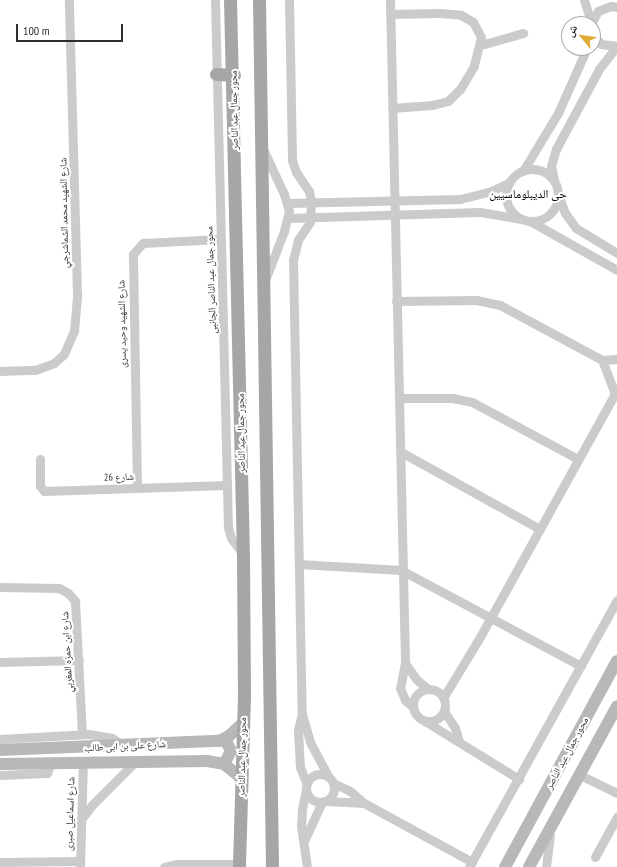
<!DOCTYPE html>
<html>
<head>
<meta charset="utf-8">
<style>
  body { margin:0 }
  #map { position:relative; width:617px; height:867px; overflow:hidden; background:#fff; font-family:"PT Sans Narrow","Noto Naskh Arabic",sans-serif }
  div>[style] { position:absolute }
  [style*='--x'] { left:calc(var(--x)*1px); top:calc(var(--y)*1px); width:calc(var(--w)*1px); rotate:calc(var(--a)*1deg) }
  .street>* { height:9px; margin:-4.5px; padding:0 4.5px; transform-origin:4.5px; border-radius:4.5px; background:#cbcbcb }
  .street>.ring { margin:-4.5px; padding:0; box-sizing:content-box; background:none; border:9px solid #cbcbcb; border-radius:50% }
  .secondary>* { height:12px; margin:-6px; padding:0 6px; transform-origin:6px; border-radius:6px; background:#b8b8b8 }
  .primary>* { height:13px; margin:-6.5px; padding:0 6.5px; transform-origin:6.5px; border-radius:6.5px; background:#a6a6a6 }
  span { translate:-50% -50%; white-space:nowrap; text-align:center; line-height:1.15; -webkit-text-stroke:4px #fff; paint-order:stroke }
  .street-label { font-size:10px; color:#2e2e2e }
  .quarter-label { font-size:12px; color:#000 }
  .north { position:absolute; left:561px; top:16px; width:40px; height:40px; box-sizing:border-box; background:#fff; border:1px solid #ababab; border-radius:50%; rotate:299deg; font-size:11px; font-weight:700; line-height:16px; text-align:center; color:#2e2e2e }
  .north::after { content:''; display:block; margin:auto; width:14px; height:18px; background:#dfad37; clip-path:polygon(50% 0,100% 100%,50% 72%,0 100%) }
  .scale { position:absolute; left:16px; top:24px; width:107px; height:18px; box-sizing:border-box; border:2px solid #2e2e2e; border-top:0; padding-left:5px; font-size:12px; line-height:14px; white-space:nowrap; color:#2e2e2e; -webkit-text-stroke:3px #fff; paint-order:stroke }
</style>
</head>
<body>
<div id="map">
  <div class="street">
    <i style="--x:215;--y:0;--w:527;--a:88.59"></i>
    <i style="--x:228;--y:527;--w:11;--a:75"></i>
    <i style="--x:231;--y:538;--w:20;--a:53"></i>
    <i style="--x:289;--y:0;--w:160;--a:88.9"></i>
    <i style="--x:292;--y:160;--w:13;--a:72"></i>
    <i style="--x:296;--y:172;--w:23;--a:56"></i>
    <i style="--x:309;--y:191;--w:11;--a:80"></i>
    <i style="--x:311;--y:202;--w:20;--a:93"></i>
    <i style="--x:310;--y:222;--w:22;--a:124"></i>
    <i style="--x:298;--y:240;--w:21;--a:104"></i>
    <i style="--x:293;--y:260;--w:454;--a:88.9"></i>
    <i style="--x:302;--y:714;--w:29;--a:74"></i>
    <i style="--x:310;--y:742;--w:40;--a:62"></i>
    <i style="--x:390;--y:0;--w:663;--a:88.7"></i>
    <i style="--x:405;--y:663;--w:25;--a:101"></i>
    <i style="--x:400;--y:688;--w:13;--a:67"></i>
    <i style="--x:405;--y:700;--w:11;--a:41"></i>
    <i style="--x:584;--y:0;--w:23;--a:72"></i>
    <i style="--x:390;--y:14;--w:50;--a:-1.1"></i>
    <i style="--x:440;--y:13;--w:21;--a:5"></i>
    <i style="--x:461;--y:15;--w:14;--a:30"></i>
    <i style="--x:473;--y:22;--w:17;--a:62"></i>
    <i style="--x:481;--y:37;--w:30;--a:104"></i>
    <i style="--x:474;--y:66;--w:27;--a:121"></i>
    <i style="--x:460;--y:89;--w:17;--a:135"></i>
    <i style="--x:448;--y:101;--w:16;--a:166"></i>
    <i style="--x:432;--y:105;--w:40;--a:175.7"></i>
    <i style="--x:591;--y:24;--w:15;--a:-62"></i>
    <i style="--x:598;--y:11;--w:14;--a:-21"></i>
    <i style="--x:611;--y:6;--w:6;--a:9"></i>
    <i style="--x:593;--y:35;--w:12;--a:48"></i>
    <i style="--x:601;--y:44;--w:16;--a:7"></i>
    <i style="--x:481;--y:45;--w:44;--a:-15.9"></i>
    <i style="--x:263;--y:149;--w:50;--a:65"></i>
    <i style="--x:284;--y:194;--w:18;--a:74"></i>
    <i style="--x:289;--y:211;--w:21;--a:104"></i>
    <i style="--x:284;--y:231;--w:50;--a:111"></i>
    <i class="ring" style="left:506px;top:169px;width:43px;height:43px"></i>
    <i style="--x:523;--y:171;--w:68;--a:-58.9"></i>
    <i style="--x:558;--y:113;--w:71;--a:-66"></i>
    <i style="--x:554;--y:180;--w:14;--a:-102"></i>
    <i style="--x:551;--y:166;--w:18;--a:-74"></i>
    <i style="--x:556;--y:149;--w:91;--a:-61.7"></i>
    <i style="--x:599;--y:69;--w:28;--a:-52"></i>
    <i style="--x:558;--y:194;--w:20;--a:70"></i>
    <i style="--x:565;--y:213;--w:19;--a:54"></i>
    <i style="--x:576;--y:228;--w:48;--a:31.4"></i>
    <i style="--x:288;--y:203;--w:172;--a:-1.3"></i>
    <i style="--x:460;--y:199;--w:30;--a:-14"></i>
    <i style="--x:489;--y:192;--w:23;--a:-25"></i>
    <i style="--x:288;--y:218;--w:192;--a:-1.8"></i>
    <i style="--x:480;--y:212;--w:42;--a:9.7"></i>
    <i style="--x:530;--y:221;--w:100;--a:29.4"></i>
    <i style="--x:396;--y:301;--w:80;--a:-0.7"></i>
    <i style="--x:476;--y:300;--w:25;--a:12"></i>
    <i style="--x:500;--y:305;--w:116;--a:28.3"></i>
    <i style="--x:602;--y:360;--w:36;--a:69"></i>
    <i style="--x:602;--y:360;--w:15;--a:-4"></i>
    <i style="--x:0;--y:371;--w:35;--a:-2"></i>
    <i style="--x:35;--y:370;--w:20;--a:-20"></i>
    <i style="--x:54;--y:363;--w:13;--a:-42"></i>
    <i style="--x:64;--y:354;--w:25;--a:-67"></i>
    <i style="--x:74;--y:331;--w:38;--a:-85"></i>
    <i style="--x:77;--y:293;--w:293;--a:-91.6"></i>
    <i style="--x:399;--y:398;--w:53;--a:0"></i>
    <i style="--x:452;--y:398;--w:20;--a:11"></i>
    <i style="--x:472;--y:402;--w:120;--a:28.3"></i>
    <i style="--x:401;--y:452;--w:159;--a:29"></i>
    <i style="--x:40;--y:459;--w:27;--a:90"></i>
    <i style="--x:40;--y:486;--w:6;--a:51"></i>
    <i style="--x:44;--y:491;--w:183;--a:-1.9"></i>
    <i style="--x:137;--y:487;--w:233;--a:-91"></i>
    <i style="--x:133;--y:254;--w:15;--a:-48"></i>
    <i style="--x:143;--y:243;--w:77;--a:-3"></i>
    <i style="--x:299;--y:564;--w:102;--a:3.4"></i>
    <i style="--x:401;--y:570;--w:204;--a:28.1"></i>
    <i style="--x:0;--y:587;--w:59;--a:1"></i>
    <i style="--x:59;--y:588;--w:10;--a:29"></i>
    <i style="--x:68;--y:593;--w:11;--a:49"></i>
    <i style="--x:75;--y:601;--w:133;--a:87"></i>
    <i style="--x:0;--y:662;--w:79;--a:-1.5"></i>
    <i style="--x:405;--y:663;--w:19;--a:55"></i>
    <i style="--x:416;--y:679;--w:16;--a:40"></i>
    <i class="ring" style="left:413px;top:689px;width:23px;height:23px"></i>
    <i style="--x:443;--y:698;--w:71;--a:-58.8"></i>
    <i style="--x:480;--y:637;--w:282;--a:-61"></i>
    <i style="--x:444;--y:711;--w:20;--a:57"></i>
    <i style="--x:455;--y:728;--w:14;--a:73"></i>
    <i style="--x:301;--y:717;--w:13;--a:103"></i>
    <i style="--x:298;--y:730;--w:37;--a:87"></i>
    <i style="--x:300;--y:767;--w:18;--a:68"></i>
    <i style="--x:423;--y:720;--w:113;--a:31.6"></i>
    <i style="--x:0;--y:739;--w:89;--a:-3.2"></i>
    <i style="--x:89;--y:734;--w:23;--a:10"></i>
    <i style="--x:112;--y:738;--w:14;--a:36"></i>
    <i class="ring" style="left:306px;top:774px;width:19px;height:19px"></i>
    <i style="--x:0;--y:775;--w:47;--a:-2.4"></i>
    <i style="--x:47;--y:773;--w:11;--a:-68"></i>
    <i style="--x:580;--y:775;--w:41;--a:25.9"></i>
    <i style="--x:333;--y:783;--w:19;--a:25"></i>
    <i style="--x:350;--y:791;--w:18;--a:41"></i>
    <i style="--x:364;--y:803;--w:123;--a:28.6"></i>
    <i style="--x:306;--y:789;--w:20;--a:101"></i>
    <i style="--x:302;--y:809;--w:17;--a:93"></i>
    <i style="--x:301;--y:826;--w:41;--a:81.7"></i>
    <i style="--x:327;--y:801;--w:37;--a:3"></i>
    <i style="--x:80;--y:821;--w:20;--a:-53"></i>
    <i style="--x:92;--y:805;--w:62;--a:-45"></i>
    <i style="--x:304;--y:841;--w:43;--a:-65.2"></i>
    <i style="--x:595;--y:857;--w:46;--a:-61.2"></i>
    <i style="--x:0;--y:862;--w:80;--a:-0.7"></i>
    <i style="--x:80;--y:867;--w:105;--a:-88.4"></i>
    <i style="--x:164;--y:867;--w:13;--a:-13"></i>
    <i style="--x:177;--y:864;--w:62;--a:0"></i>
    <i style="--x:469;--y:867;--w:305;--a:-61"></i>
    <i style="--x:546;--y:867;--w:32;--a:-83"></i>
  </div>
  <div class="secondary">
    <i style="--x:223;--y:740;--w:5;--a:37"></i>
    <i style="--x:227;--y:743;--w:9;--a:63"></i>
    <i style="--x:231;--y:751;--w:15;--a:118"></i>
    <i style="--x:0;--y:750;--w:219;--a:-2.4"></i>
    <i style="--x:219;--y:741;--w:11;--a:-27"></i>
    <i style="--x:229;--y:736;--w:19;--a:-43"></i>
    <i style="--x:0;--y:764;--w:207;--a:-0.8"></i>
    <i style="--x:207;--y:761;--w:17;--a:10"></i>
    <i style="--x:224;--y:764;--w:19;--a:39"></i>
    <i style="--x:239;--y:776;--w:7;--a:63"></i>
    <i style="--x:505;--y:867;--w:234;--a:-61.5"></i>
    <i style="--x:529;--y:867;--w:183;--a:-61.3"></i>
  </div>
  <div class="primary">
    <i style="--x:230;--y:0;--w:554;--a:88.66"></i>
    <i style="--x:243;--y:554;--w:142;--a:89.6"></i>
    <i style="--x:244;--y:696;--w:171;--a:91.7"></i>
    <i style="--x:259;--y:0;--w:867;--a:89.14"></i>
    <i style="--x:216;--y:74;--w:18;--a:3"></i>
  </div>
  <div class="street-label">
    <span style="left:234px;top:110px;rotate:-91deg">محور جمال عبد الناصر</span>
    <span style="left:64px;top:213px;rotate:-91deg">شارع الشهيد محمد الشماشرجي</span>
    <span style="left:211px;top:280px;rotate:-92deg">محور جمال عبد الناصر الجانبى</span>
    <span style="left:122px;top:324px;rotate:-91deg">شارع الشهيد وحيد يسرى</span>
    <span style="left:241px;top:433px;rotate:-91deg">محور جمال عبد الناصر</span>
    <span style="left:119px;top:477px;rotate:-2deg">شارع 26</span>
    <span style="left:67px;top:652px;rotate:-93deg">شارع ابن حمزه المغربي</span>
    <span style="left:125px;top:746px;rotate:-3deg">شارع على بن ابى طالب</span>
    <span style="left:567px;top:753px;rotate:-62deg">محور جمال عبد الناصر</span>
    <span style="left:242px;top:757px;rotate:-89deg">محور جمال عبد الناصر</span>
    <span style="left:70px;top:814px;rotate:-88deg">شارع اسماعيل صبرى</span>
  </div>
  <div class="quarter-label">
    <span style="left:528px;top:194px">حى الديبلوماسيين</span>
  </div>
  <div class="north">ش</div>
  <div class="scale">100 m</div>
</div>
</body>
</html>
